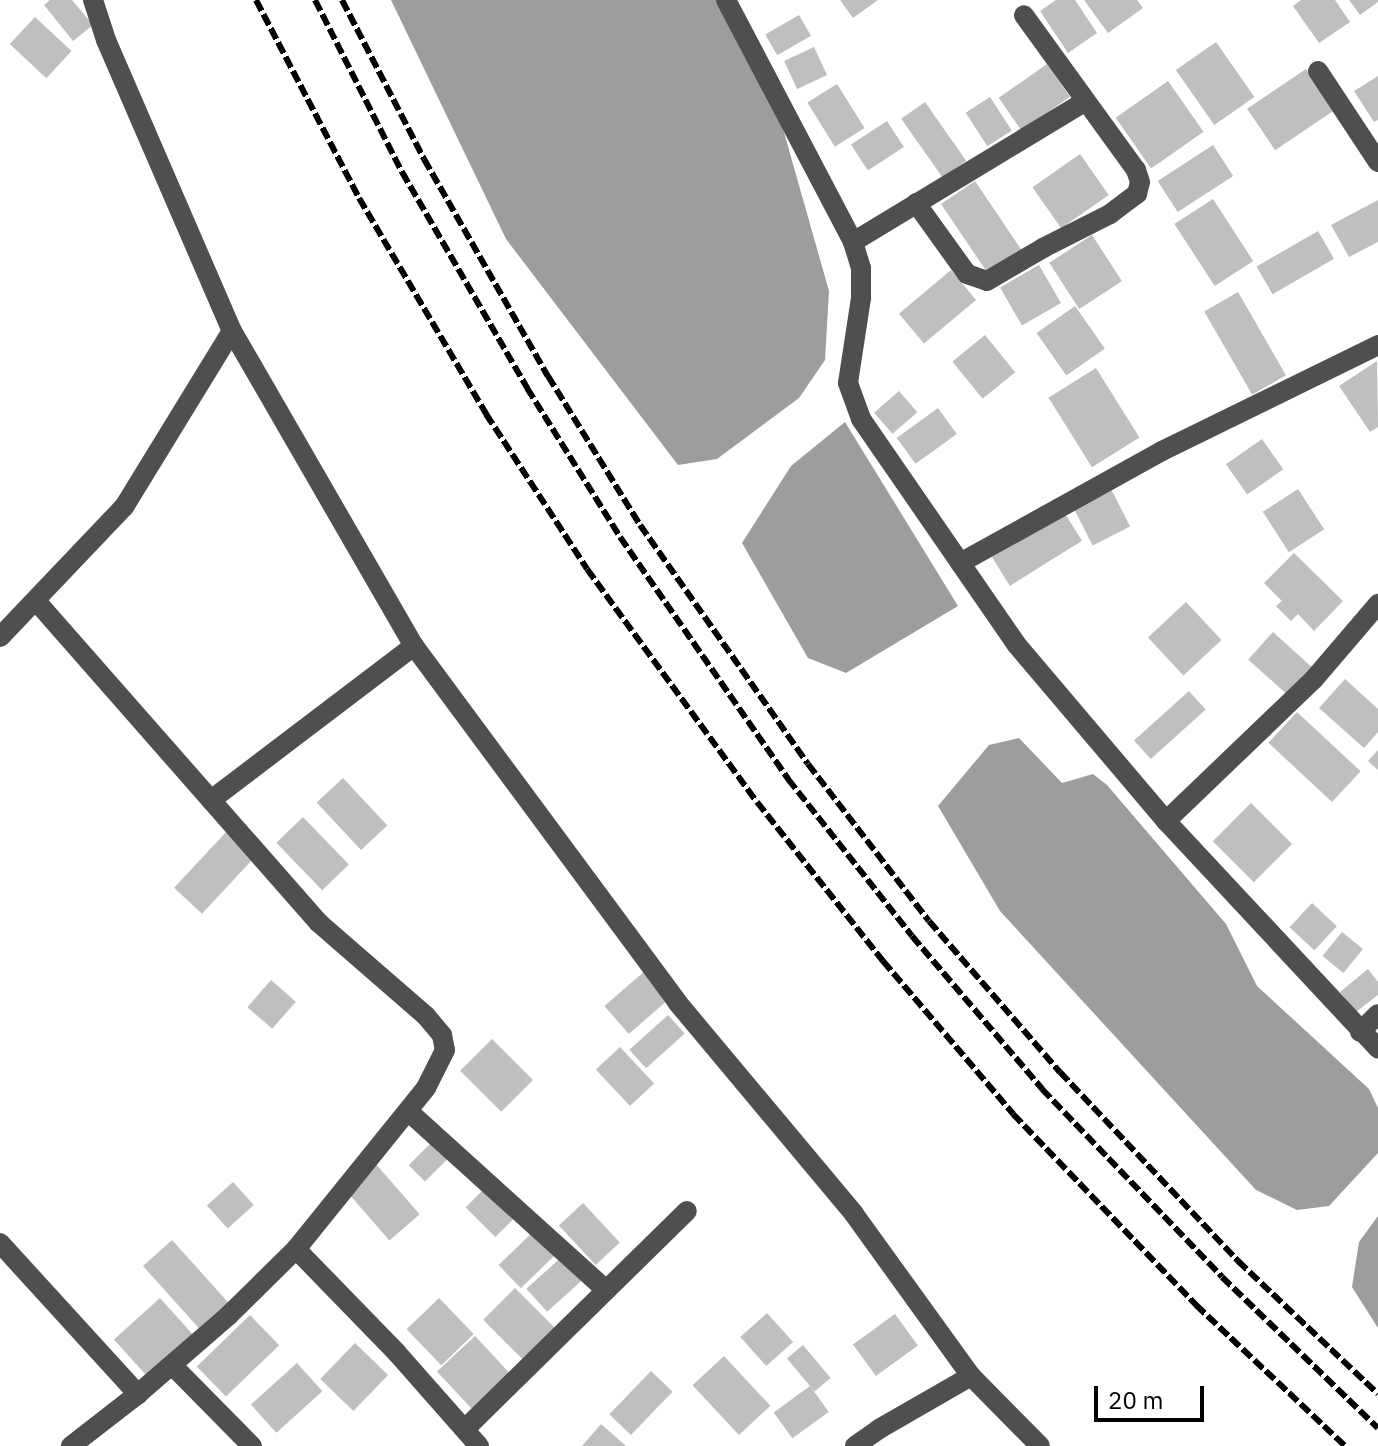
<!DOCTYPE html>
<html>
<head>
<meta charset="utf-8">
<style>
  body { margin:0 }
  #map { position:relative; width:1378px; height:1446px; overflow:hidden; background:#fff; font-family:"IBM Plex Sans",sans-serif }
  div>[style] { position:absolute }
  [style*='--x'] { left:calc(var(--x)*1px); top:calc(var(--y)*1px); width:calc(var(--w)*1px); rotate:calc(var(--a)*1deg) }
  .water>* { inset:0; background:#9d9d9d }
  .building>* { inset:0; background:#bfbfbf; transform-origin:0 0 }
  .minor>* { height:20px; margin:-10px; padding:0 10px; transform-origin:10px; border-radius:10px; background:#4f4f4f }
  .rail>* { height:6px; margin-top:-3px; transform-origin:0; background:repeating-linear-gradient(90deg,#000 0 12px,transparent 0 16px) }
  span { translate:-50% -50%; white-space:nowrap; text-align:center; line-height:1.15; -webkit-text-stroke:6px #fff; paint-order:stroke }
  .scale { position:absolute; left:1094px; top:1386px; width:110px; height:36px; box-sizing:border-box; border:4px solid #000; border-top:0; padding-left:10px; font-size:24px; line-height:28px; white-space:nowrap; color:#000; -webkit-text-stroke:6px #fff; paint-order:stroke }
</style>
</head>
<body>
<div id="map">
  <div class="water">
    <i style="clip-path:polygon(391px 0,722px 0,772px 90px,829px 291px,825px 360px,799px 398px,717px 459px,678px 465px,506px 239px)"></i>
    <i style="clip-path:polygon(845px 422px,958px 606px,846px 673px,808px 658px,742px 543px,791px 466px)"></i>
    <i style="clip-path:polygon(1019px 738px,1062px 783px,1093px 774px,1107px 785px,1226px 924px,1257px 986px,1369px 1089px,1378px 1108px,1378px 1153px,1329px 1206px,1297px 1210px,1256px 1190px,1000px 911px,938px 806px,989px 745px)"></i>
    <i style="clip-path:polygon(1378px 1216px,1378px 1328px,1352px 1287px,1359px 1242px)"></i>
  </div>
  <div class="building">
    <i style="clip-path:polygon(50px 0,72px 0,93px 25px,73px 41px,44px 5px)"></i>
    <i style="clip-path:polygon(840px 0,878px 0,853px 18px)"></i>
    <i style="clip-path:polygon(1056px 0,1075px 0,1097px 33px,1068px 53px,1040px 11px)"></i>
    <i style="clip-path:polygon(1084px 0,1137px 0,1143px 8px,1108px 33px)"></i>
    <i style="clip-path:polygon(1301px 0,1335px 0,1350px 22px,1319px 43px,1293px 6px)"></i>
    <i style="clip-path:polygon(1349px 0,1378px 0,1378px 2px,1360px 15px)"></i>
    <i style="left:799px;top:15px;width:24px;height:39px;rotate:60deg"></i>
    <i style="left:35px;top:17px;width:50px;height:37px;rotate:43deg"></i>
    <i style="left:1216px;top:42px;width:67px;height:49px;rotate:55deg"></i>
    <i style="left:814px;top:47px;width:31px;height:33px;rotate:65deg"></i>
    <i style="left:1047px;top:64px;width:40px;height:59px;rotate:55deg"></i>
    <i style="left:1306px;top:69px;width:50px;height:71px;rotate:56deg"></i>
    <i style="clip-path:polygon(1378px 76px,1378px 120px,1374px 122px,1354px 91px)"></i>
    <i style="left:1168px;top:81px;width:62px;height:64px;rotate:55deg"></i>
    <i style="left:837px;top:84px;width:52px;height:35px;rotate:58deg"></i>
    <i style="left:990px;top:97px;width:40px;height:29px;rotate:57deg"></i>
    <i style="left:925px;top:102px;width:72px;height:29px;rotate:55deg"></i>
    <i style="left:887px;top:121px;width:31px;height:43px;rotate:57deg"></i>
    <i style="left:1213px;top:145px;width:37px;height:66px;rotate:57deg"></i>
    <i style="left:1080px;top:154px;width:50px;height:58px;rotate:55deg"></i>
    <i style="left:975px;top:181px;width:84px;height:41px;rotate:56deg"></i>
    <i style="left:1213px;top:199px;width:74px;height:46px;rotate:57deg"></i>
    <i style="clip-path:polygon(1378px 200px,1378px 242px,1349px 257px,1331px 225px)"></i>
    <i style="left:1318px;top:231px;width:32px;height:71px;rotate:60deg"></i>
    <i style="left:1092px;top:235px;width:55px;height:51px;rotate:57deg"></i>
    <i style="left:1039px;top:265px;width:44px;height:45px;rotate:60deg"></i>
    <i style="left:951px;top:270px;width:39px;height:68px;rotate:50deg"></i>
    <i style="left:1238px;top:292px;width:96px;height:39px;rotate:60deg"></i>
    <i style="left:1075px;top:306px;width:52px;height:47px;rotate:55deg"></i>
    <i style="left:985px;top:335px;width:48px;height:42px;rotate:51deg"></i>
    <i style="clip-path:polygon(1377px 361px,1378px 427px,1370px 432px,1339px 386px)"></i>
    <i style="left:1096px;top:368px;width:82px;height:56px;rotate:58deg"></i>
    <i style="left:899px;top:391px;width:28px;height:33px;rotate:49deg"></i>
    <i style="left:938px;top:408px;width:32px;height:51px;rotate:54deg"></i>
    <i style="left:1262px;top:439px;width:37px;height:44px;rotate:55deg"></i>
    <i style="left:1111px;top:489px;width:42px;height:42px;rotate:63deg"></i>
    <i style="left:1298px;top:489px;width:48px;height:42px;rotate:57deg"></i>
    <i style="left:1064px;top:512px;width:34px;height:85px;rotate:58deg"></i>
    <i style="clip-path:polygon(1294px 553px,1343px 601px,1314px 631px,1298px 614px,1291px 621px,1276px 606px,1282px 601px,1264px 583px)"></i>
    <i style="left:1186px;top:602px;width:52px;height:52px;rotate:47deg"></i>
    <i style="left:1273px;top:632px;width:54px;height:37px;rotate:42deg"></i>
    <i style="clip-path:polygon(1345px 679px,1378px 709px,1378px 732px,1364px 748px,1319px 708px)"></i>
    <i style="left:1189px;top:691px;width:25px;height:74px;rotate:48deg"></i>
    <i style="left:1297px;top:712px;width:87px;height:42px;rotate:43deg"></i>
    <i style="clip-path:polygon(1378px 750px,1378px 770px,1368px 761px)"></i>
    <i style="left:343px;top:778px;width:65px;height:36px;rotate:47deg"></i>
    <i style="left:1251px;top:803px;width:58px;height:54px;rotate:45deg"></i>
    <i style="left:303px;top:817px;width:66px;height:37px;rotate:46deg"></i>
    <i style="left:228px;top:830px;width:38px;height:79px;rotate:43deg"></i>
    <i style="left:1312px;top:903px;width:34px;height:33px;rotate:43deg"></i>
    <i style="left:1342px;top:932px;width:27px;height:31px;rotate:39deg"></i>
    <i style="clip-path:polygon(1368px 969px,1378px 982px,1378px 995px,1356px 1012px,1340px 992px)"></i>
    <i style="left:646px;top:970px;width:37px;height:55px;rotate:49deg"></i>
    <i style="left:271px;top:980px;width:33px;height:36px;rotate:41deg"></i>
    <i style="left:668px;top:1015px;width:25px;height:52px;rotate:48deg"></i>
    <i style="left:492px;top:1039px;width:58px;height:45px;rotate:45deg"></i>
    <i style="left:620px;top:1047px;width:50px;height:33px;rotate:47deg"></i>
    <i style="left:432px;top:1142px;width:23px;height:33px;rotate:45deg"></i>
    <i style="left:375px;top:1163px;width:68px;height:40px;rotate:49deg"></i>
    <i style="left:233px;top:1182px;width:31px;height:35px;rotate:48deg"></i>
    <i style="left:484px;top:1189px;width:42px;height:26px;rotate:45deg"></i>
    <i style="left:583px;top:1203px;width:54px;height:33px;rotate:47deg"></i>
    <i style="left:536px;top:1229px;width:32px;height:52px;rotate:46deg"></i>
    <i style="left:172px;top:1240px;width:87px;height:39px;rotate:48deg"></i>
    <i style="left:565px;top:1254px;width:31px;height:52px;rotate:48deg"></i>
    <i style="left:515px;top:1288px;width:58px;height:45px;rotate:45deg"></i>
    <i style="left:160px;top:1298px;width:54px;height:62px;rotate:48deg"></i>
    <i style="left:439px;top:1298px;width:50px;height:45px;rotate:46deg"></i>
    <i style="left:767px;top:1313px;width:39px;height:36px;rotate:48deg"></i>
    <i style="left:895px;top:1314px;width:39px;height:52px;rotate:54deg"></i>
    <i style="left:250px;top:1315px;width:42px;height:74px;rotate:46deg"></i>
    <i style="left:475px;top:1336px;width:53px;height:52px;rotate:47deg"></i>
    <i style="left:355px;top:1343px;width:46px;height:50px;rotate:44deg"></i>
    <i style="left:803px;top:1345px;width:43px;height:21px;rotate:50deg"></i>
    <i style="left:724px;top:1356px;width:68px;height:43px;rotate:47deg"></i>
    <i style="left:297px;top:1363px;width:38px;height:62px;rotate:48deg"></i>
    <i style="left:651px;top:1371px;width:30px;height:60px;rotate:44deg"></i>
    <i style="left:810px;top:1386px;width:32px;height:45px;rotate:54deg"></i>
    <i style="clip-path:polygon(601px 1424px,626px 1446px,582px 1446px)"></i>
  </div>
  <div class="minor">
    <i style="--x:93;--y:0;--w:42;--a:72"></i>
    <i style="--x:106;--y:40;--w:317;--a:66.6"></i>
    <i style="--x:232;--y:331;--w:364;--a:60"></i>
    <i style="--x:414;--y:646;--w:443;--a:53.5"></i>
    <i style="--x:677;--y:1002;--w:276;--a:50.1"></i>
    <i style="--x:854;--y:1214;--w:200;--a:54.2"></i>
    <i style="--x:971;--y:1376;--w:98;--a:45.4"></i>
    <i style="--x:726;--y:0;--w:273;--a:62.3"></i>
    <i style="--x:853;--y:242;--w:27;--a:73"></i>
    <i style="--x:861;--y:268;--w:30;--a:90"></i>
    <i style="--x:861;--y:298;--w:86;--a:98.7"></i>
    <i style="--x:848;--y:383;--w:38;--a:70"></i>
    <i style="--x:861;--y:419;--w:273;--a:55.4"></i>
    <i style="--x:1016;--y:644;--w:232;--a:49.7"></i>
    <i style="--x:1166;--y:821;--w:311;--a:47"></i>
    <i style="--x:1318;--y:71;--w:109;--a:56.6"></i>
    <i style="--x:916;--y:203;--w:87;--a:54.3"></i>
    <i style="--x:967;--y:274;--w:21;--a:19"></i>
    <i style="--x:987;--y:281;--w:65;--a:-30.5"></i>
    <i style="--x:1043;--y:248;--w:75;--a:-26.9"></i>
    <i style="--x:1110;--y:214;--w:34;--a:-37"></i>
    <i style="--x:1137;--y:194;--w:12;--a:-76"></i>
    <i style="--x:1140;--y:182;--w:13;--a:-108"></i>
    <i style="--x:1136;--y:170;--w:191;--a:-125.9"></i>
    <i style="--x:853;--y:242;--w:270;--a:-31.2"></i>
    <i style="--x:960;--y:563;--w:231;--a:-29"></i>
    <i style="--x:1162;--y:451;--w:241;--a:-26.1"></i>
    <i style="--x:37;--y:602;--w:427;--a:48.7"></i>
    <i style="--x:319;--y:923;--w:142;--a:41"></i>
    <i style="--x:426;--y:1016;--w:25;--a:50"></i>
    <i style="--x:442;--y:1035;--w:15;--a:79"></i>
    <i style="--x:445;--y:1050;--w:42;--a:116.6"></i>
    <i style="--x:426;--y:1088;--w:207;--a:128.9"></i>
    <i style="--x:296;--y:1249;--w:95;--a:135.4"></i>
    <i style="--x:228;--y:1316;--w:119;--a:139.1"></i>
    <i style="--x:138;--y:1394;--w:85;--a:142.2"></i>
    <i style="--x:0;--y:637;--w:180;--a:-46.4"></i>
    <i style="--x:124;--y:507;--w:206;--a:-58.5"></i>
    <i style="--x:211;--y:800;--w:255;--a:-37.2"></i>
    <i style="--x:1166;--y:821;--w:205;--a:-43.8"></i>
    <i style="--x:1314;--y:679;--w:99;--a:-49.5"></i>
    <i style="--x:1360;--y:1032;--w:25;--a:-45"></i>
    <i style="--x:408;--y:1111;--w:267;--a:42.1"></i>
    <i style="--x:0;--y:1243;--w:205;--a:47.6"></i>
    <i style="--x:296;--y:1249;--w:145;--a:45.8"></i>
    <i style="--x:397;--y:1353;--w:124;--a:48.6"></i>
    <i style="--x:172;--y:1365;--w:114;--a:45.4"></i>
    <i style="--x:465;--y:1429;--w:311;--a:-44.5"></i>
    <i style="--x:855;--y:1446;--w:29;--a:-35"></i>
    <i style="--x:879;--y:1429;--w:106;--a:-29.9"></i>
  </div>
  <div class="rail">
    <i style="--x:256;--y:0;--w:223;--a:62.5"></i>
    <i style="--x:359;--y:198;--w:251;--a:59.5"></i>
    <i style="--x:486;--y:414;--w:185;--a:56.9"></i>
    <i style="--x:587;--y:569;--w:288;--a:53.9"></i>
    <i style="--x:757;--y:802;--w:203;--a:51.6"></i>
    <i style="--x:883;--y:961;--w:201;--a:49.6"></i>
    <i style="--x:1013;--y:1114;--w:265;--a:46.2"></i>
    <i style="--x:1196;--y:1305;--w:205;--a:43.4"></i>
    <i style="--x:315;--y:0;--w:193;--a:63.2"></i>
    <i style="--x:402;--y:172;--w:250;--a:59.9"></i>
    <i style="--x:527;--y:388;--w:176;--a:58"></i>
    <i style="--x:620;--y:537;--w:295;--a:55.2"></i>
    <i style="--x:788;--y:779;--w:200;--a:51.7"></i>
    <i style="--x:912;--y:936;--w:201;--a:49.6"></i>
    <i style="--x:1042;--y:1089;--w:260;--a:46.2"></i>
    <i style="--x:1222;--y:1277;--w:217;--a:44.1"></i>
    <i style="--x:342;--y:0;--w:179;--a:62.7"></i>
    <i style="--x:424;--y:159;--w:250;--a:60.3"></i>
    <i style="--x:548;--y:376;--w:175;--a:58.3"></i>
    <i style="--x:640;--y:525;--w:292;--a:54.9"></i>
    <i style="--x:808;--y:764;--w:198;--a:52.4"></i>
    <i style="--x:929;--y:921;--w:200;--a:49.1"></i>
    <i style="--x:1060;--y:1072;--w:260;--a:46.7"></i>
    <i style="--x:1238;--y:1261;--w:193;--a:43.5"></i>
  </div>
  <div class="scale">20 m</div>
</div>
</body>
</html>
